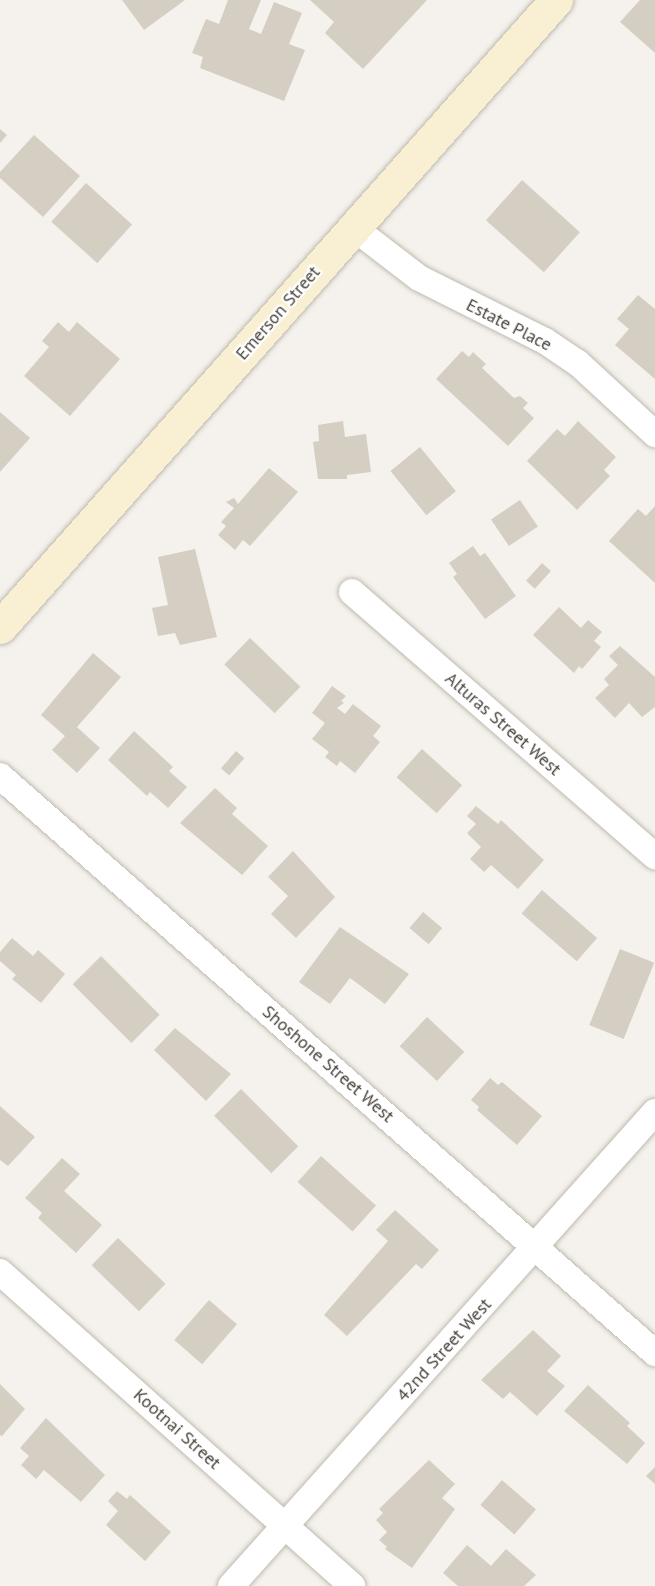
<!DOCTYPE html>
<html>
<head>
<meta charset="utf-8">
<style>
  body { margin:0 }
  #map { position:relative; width:655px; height:1586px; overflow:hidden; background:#f5f2ed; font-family:"PT Sans",sans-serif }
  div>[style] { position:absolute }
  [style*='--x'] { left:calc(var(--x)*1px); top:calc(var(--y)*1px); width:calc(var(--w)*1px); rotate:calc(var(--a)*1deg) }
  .building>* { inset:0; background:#d5cec3; transform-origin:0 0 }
  .roads { filter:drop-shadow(0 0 2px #bfbab0) drop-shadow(0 0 2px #bfbab0) }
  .street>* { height:26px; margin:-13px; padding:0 13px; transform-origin:13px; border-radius:13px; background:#fff }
  .secondary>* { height:33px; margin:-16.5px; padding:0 16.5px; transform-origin:16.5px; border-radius:16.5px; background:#f9f0d3 }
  span { translate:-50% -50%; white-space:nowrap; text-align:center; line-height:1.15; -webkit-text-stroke:4.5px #fff; paint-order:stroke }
  .street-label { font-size:18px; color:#48433b }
</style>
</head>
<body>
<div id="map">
  <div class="building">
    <i style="clip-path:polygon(122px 0,185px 0,144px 30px)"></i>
    <i style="clip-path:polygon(228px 0,261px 0,249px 29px,261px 34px,274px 2px,302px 13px,289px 44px,305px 50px,284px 101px,200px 68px,203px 57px,192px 53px,206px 19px,219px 24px)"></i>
    <i style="clip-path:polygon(310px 0,427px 0,363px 69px,325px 33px,334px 22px)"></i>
    <i style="clip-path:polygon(640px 0,655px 0,655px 53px,620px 22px)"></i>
    <i style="clip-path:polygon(0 129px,7px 135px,0 143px)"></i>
    <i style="clip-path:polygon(34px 135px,80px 176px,43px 217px,0 178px,0 172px)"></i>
    <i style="left:522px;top:180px;width:78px;height:54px;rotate:42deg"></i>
    <i style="left:86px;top:183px;width:62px;height:52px;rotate:42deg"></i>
    <i style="clip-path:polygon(638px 295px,655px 309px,655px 379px,615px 345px,629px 329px,617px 319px)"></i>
    <i style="clip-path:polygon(58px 322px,69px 332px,77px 322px,120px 359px,70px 416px,24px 376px,49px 347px,42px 341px)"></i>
    <i style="clip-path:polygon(462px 351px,469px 357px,473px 352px,486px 364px,482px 368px,514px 398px,520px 396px,528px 403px,523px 408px,534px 418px,508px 446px,436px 379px)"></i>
    <i style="clip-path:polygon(0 412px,30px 438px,0 472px)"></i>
    <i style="clip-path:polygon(343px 421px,345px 437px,366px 434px,371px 472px,347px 475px,347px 479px,318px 479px,313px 442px,319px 441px,318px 425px)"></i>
    <i style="clip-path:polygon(578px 421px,616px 457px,604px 470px,610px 476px,577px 510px,527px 461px,557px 429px,565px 436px)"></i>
    <i style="left:420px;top:447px;width:57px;height:38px;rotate:51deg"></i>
    <i style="clip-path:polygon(269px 468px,298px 492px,250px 546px,243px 540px,235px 550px,218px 535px,226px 526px,221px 522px,234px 508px,226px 502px,234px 498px,238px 504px)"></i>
    <i style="left:520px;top:500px;width:32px;height:35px;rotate:56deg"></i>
    <i style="clip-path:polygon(655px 506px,655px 583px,609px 541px,638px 509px,646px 516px)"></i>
    <i style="clip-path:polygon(473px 546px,480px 556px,485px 553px,516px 596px,485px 619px,453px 577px,457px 574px,449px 563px)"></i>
    <i style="clip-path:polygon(195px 549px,217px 637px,180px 645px,175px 633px,158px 636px,152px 608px,168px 605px,158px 557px)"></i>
    <i style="left:542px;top:563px;width:12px;height:24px;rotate:42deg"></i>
    <i style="clip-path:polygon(559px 607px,581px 628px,588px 620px,602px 632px,594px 641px,601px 647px,582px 669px,579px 666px,574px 673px,533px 635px)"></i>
    <i style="left:250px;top:638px;width:70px;height:37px;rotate:44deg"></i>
    <i style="clip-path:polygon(620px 646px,655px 677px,655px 707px,642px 717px,629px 703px,615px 718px,595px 698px,609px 685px,604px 679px,618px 665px,609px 656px)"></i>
    <i style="clip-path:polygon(93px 653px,121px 677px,77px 727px,100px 748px,77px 773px,52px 750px,65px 736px,41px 715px)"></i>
    <i style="clip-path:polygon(332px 686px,346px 696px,341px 701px,344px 703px,337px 708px,345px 714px,353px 704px,381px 726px,373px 736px,380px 742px,355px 773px,340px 761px,337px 766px,325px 757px,329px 752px,312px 739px,325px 723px,312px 713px)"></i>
    <i style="clip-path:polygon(134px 731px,173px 767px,169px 771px,187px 787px,168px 808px,150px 792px,147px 796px,108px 760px)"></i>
    <i style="left:422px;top:749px;width:54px;height:38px;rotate:42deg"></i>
    <i style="left:236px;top:751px;width:11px;height:23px;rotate:41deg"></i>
    <i style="clip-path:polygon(215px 788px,237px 808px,232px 814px,268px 846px,242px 875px,180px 823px)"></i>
    <i style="clip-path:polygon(476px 806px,498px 824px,501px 820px,544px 860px,518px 889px,491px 865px,484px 872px,470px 859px,481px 847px,467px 833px,476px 824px,467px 816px)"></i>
    <i style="clip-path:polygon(293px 851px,335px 897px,296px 938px,271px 914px,288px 896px,268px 877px)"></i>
    <i style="left:542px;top:890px;width:73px;height:31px;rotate:41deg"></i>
    <i style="left:423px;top:912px;width:25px;height:21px;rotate:40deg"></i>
    <i style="clip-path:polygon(340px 927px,409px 974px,385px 1004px,350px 978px,330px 1004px,299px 982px)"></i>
    <i style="clip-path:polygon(12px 938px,33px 956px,38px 950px,65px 974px,41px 1003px,12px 979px,16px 975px,0 961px,0 952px)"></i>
    <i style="left:620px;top:949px;width:37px;height:82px;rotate:22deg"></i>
    <i style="left:101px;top:956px;width:83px;height:40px;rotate:45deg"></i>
    <i style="left:427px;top:1017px;width:51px;height:40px;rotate:43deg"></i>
    <i style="clip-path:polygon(175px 1028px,231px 1074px,206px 1101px,154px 1050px)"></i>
    <i style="clip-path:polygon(490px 1078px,498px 1085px,502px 1082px,542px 1116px,517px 1145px,477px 1110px,479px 1107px,471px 1100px)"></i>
    <i style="left:241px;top:1089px;width:81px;height:38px;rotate:45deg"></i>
    <i style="clip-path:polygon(0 1106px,35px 1137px,8px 1166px,0 1160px)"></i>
    <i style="left:321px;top:1156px;width:74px;height:35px;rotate:42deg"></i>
    <i style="clip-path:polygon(62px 1158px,80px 1174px,64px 1191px,102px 1225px,76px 1253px,38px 1218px,42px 1213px,25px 1198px)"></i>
    <i style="clip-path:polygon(395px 1210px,439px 1250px,422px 1269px,416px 1264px,347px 1336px,324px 1315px,388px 1241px,376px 1230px)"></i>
    <i style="left:118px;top:1238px;width:66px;height:38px;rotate:44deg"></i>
    <i style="left:209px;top:1300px;width:37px;height:53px;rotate:41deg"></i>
    <i style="clip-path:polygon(533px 1330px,561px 1356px,547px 1371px,565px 1386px,537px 1416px,510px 1392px,503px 1399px,481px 1380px)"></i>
    <i style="clip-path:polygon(0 1384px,25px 1409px,2px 1436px,0 1435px)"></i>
    <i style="clip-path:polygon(588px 1385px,630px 1423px,627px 1426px,645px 1443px,627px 1464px,564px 1411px)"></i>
    <i style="clip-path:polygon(46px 1418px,105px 1475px,81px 1502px,44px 1470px,36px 1479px,21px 1465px,29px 1456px,20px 1448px)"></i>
    <i style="clip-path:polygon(429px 1460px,455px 1484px,442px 1498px,455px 1509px,412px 1568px,385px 1549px,387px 1547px,379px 1540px,387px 1532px,376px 1520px,383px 1513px,379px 1509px)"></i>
    <i style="clip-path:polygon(655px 1467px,655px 1484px,646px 1476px)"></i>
    <i style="left:502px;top:1480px;width:45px;height:33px;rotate:41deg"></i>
    <i style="clip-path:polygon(117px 1491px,127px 1499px,130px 1495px,171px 1532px,145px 1561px,106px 1525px,118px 1511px,108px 1501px)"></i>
    <i style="clip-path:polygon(467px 1545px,491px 1566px,506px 1549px,536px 1575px,524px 1586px,458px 1586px,443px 1573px)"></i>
  </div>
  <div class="roads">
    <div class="street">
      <i style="--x:354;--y:228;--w:82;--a:37.6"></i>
      <i style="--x:419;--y:278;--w:141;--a:26.6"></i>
      <i style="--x:545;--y:341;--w:40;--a:34"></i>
      <i style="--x:578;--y:363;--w:105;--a:42.7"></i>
      <i style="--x:352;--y:592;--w:402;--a:41.1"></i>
      <i style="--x:0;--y:776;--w:873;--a:41.38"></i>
      <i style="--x:0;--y:1272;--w:472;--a:41.7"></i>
      <i style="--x:231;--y:1586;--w:636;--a:-48.19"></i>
    </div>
    <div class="secondary">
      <i style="--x:0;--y:627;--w:838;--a:-48.43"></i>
    </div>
  </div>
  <div class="street-label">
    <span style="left:278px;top:313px;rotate:-49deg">Emerson Street</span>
    <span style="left:509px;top:325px;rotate:27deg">Estate Place</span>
    <span style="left:503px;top:724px;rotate:41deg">Alturas Street West</span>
    <span style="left:328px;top:1064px;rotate:41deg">Shoshone Street West</span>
    <span style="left:444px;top:1350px;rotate:-48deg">42nd Street West</span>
    <span style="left:177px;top:1429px;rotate:42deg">Kootnai Street</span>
  </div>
</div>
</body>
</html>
